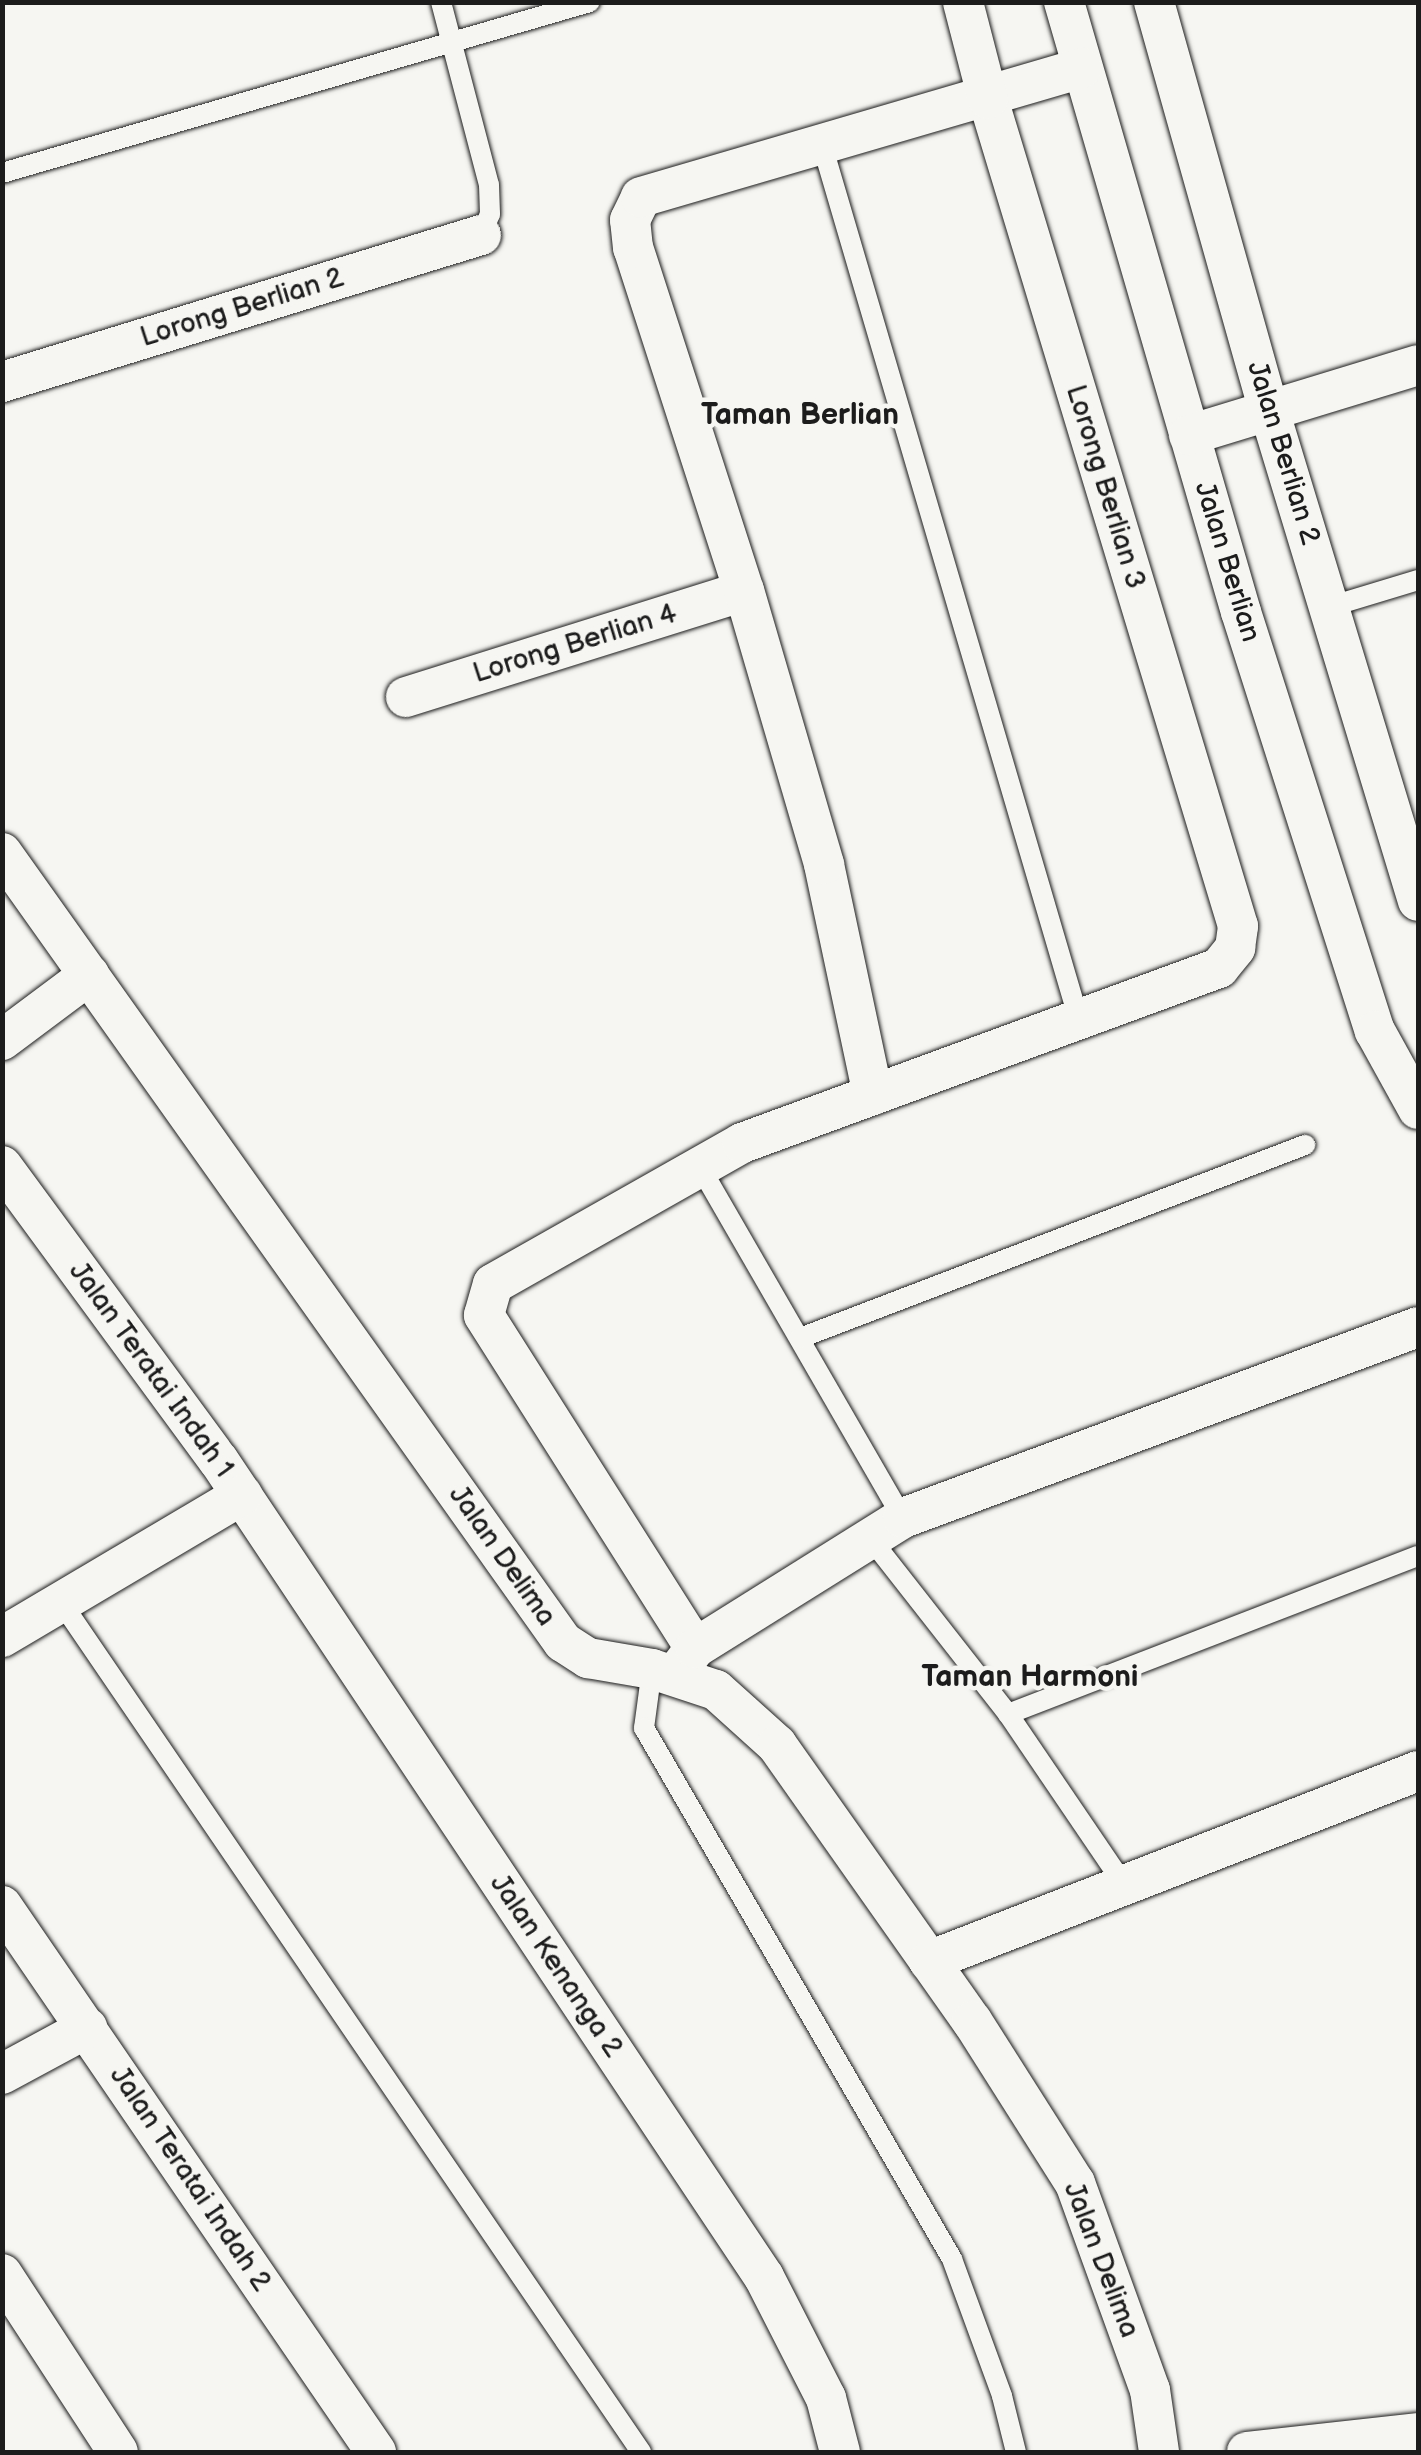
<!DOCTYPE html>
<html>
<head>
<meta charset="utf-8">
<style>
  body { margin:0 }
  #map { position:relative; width:1421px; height:2455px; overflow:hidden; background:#f6f6f2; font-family:"Balsamiq Sans",sans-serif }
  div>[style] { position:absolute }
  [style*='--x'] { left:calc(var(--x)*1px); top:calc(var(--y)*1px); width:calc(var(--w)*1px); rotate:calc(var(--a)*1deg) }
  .roads { filter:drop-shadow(0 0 2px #1c1c1c) drop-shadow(0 0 2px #1c1c1c) }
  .service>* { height:20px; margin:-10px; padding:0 10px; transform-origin:10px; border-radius:10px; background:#f6f6f2 }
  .minor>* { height:40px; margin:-20px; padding:0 20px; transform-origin:20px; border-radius:20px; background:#f6f6f2 }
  span { translate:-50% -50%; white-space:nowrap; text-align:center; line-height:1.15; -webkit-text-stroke:9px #f6f6f2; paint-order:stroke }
  .street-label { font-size:28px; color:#1c1c1c }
  .neighbourhood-label { font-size:30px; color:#1c1c1c; font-weight:700 }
  .frame { position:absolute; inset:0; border:5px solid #1c1c1c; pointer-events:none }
</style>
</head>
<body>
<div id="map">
  <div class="roads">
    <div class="service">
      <i style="--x:441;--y:2;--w:189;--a:75.3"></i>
      <i style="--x:489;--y:185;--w:29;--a:88"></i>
      <i style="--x:490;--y:214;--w:23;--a:113"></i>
      <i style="--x:823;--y:148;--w:909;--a:73.64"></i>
      <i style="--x:2;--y:173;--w:612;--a:-16.22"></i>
      <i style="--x:1329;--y:607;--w:93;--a:-16.9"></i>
      <i style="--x:700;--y:1167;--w:405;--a:60"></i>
      <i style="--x:800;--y:1338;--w:541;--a:-20.92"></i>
      <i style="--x:870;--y:1538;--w:224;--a:51.9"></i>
      <i style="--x:1008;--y:1714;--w:207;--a:55.8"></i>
      <i style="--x:61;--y:1602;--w:1029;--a:55.69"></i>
      <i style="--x:652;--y:1669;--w:60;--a:97.7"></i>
      <i style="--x:644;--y:1728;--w:614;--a:59.88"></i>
      <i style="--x:952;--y:2259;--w:146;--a:69.9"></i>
      <i style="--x:1002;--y:2396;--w:58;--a:76"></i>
      <i style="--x:1008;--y:1714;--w:439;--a:-21.1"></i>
    </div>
    <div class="minor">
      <i style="--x:1064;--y:2;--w:635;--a:73.82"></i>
      <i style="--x:1241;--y:612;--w:440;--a:72.3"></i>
      <i style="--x:1375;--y:1031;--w:89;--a:61.1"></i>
      <i style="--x:1154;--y:2;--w:424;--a:74.3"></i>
      <i style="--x:1269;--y:410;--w:513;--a:73.12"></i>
      <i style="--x:2;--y:382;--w:501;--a:-17.06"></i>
      <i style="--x:1189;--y:435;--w:239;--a:-17"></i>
      <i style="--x:406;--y:697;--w:354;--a:-17.4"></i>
      <i style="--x:2;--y:853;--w:968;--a:54.59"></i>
      <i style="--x:563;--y:1642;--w:30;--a:33"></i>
      <i style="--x:588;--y:1658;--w:65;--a:9.8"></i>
      <i style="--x:652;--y:1669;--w:67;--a:18.2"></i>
      <i style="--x:716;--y:1690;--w:82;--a:42"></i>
      <i style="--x:777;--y:1745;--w:338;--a:54.8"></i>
      <i style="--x:972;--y:2021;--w:192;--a:57.6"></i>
      <i style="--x:1075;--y:2183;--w:220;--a:70.1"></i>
      <i style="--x:1150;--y:2390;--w:63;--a:81.7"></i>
      <i style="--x:2;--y:1040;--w:109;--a:-36.8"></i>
      <i style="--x:873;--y:1095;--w:236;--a:-102"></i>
      <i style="--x:824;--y:864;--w:284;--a:-106.3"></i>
      <i style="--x:744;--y:591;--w:361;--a:-107.9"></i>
      <i style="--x:633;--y:248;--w:28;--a:-96"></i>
      <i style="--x:630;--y:220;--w:25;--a:-64"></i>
      <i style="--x:641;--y:197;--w:459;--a:-16.3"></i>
      <i style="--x:2;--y:1166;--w:366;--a:53.7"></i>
      <i style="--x:219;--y:1461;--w:981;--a:56.26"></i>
      <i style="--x:764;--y:2277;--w:136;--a:62.9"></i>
      <i style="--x:826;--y:2398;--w:56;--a:75.5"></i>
      <i style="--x:2;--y:1637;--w:279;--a:-30.6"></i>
      <i style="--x:695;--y:1648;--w:394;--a:-122.4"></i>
      <i style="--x:484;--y:1315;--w:32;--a:-74"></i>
      <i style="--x:493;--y:1284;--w:286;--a:-29.5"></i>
      <i style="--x:742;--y:1143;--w:508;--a:-20.15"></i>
      <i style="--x:1219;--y:968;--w:26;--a:-51"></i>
      <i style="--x:1235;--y:948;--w:22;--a:-82"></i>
      <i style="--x:1238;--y:926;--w:864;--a:-106.82"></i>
      <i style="--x:988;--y:99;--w:100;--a:-104.5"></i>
      <i style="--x:680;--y:1668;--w:25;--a:-53"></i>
      <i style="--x:695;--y:1648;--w:245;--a:-32"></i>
      <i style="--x:903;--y:1518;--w:549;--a:-20.35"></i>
      <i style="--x:2;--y:1906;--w:662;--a:55.59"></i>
      <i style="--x:929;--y:1961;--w:525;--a:-21.23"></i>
      <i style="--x:2;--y:2074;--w:97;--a:-28.4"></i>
      <i style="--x:2;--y:2274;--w:212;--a:56.9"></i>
      <i style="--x:1247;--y:2452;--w:172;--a:-6.3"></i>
    </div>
  </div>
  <div class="street-label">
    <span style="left:242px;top:308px;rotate:-17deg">Lorong Berlian 2</span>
    <span style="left:1283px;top:453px;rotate:73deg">Jalan Berlian 2</span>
    <span style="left:1105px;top:487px;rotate:73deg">Lorong Berlian 3</span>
    <span style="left:1227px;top:562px;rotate:73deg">Jalan Berlian</span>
    <span style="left:575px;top:644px;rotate:-17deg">Lorong Berlian 4</span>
    <span style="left:151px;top:1370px;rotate:54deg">Jalan Teratai Indah 1</span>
    <span style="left:502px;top:1556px;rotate:55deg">Jalan Delima</span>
    <span style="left:556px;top:1966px;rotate:56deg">Jalan Kenanga 2</span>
    <span style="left:190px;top:2179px;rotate:56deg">Jalan Teratai Indah 2</span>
    <span style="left:1101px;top:2260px;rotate:69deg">Jalan Delima</span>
  </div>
  <div class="neighbourhood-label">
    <span style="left:800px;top:415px">Taman Berlian</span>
    <span style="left:1030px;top:1677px">Taman Harmoni</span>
  </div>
  <div class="frame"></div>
</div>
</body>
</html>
